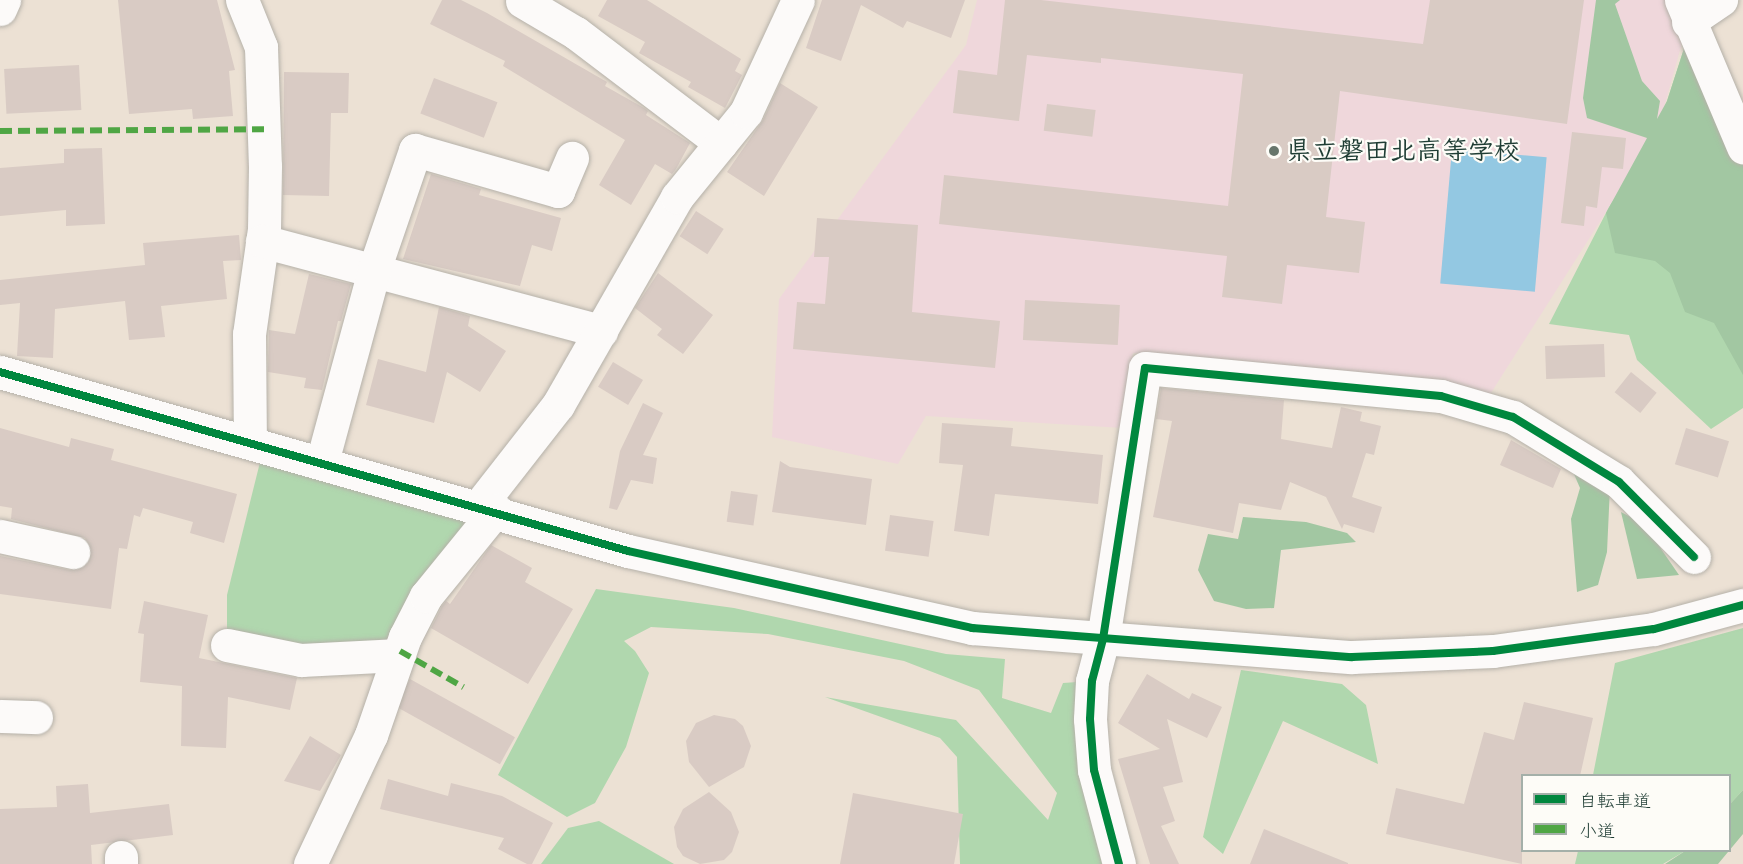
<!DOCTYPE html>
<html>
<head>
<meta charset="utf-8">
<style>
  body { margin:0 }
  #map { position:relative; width:1743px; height:864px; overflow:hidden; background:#ece1d4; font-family:Caveat,"Klee One",sans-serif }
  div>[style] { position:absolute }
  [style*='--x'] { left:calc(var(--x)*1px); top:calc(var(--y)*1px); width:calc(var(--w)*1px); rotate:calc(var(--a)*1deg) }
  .built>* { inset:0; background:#efd7db }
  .green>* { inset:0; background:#b0d7ae }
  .forest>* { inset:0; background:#a2c7a2 }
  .water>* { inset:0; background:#93c8e2; transform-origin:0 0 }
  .building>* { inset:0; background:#d9cbc4; transform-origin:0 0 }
  .roads { filter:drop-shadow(0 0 2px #b5b1a9) drop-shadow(0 0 2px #b5b1a9) }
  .street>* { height:33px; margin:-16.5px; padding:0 16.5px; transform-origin:16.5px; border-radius:16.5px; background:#fcfaf9 }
  .secondary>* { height:33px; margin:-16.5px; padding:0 16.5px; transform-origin:16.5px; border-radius:16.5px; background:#fcfaf9 }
  .quiet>* { height:6px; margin-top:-3px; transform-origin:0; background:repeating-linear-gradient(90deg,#4fa644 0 12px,transparent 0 18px) }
  .cycleway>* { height:8px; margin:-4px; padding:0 4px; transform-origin:4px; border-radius:4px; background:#00873e }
  .dots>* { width:16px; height:16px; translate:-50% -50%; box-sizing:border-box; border:3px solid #fdfcf7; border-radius:50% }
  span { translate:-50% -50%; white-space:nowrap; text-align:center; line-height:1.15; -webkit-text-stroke:4.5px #fdfcf7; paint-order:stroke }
  .poi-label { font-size:26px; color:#1f3d34; font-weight:700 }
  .left { translate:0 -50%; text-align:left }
  .legend { position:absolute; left:1521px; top:774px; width:210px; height:78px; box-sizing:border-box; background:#fdfcf7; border:2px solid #a4b0a9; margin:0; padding:8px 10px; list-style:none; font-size:18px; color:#1f3d34 }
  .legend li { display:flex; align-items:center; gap:12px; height:30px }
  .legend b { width:30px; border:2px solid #a4b0a9 }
</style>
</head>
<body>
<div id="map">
  <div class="built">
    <i style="clip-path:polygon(977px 0,1681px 0,1688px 22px,1657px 132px,1489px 396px,1133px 353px,1123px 428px,926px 416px,898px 464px,772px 437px,779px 299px,966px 45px)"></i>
  </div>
  <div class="green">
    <i style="clip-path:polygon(1691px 27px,1743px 158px,1743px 408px,1711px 429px,1637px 360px,1629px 335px,1549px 324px,1609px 207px,1657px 132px)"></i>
    <i style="clip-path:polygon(264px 446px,479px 506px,417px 614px,382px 643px,227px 645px,227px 595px)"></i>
    <i style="clip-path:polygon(596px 589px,734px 608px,946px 654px,1005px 659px,1002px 698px,1051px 713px,1063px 683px,1092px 681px,1112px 864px,960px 864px,957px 757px,940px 738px,825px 697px,956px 720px,1048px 820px,1057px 793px,979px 690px,904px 661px,768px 634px,651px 627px,624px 641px,635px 651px,649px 673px,626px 747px,595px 803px,567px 817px,498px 775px)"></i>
    <i style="clip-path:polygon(1743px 628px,1743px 790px,1730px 804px,1730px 776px,1593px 775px,1615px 663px)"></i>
    <i style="clip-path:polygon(1241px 670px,1342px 684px,1366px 705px,1378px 764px,1283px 721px,1223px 854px,1203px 837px)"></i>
    <i style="clip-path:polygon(599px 821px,674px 864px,541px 864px,568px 828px)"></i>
    <i style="clip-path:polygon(1578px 851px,1685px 851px,1663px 864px,1575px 864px)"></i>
  </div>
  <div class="forest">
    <i style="clip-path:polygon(1596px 0,1620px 0,1615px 4px,1642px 81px,1660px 101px,1657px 119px,1667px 101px,1691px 27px,1743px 158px,1743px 375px,1714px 323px,1685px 312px,1670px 273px,1655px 261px,1615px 253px,1606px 213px,1647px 138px,1587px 118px,1583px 98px)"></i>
    <i style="clip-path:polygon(1570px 465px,1610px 487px,1607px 552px,1598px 585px,1577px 592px,1571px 519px,1580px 488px)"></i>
    <i style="clip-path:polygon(1621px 512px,1644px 524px,1679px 575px,1637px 579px)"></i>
    <i style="clip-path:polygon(1243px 517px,1306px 522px,1347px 533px,1356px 542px,1281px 550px,1274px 608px,1246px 609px,1214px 601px,1198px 570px,1208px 534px,1238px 539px)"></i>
    <i style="clip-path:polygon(1743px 790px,1743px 834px,1718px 864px,1665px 864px,1685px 851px,1730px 850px,1730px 804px)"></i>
  </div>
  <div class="water">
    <i style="left:1452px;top:149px;width:95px;height:135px;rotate:5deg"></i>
  </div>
  <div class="building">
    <i style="clip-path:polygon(118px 0,217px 0,235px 70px,229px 71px,233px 116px,193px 119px,192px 109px,129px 114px)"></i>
    <i style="clip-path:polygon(442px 0,461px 0,487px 13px,607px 82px,605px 86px,644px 108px,648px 111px,646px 115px,690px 143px,676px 169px,672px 174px,655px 164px,631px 205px,599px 185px,625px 140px,503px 66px,505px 61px,430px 24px)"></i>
    <i style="clip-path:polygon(607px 0,647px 0,741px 59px,735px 71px,742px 75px,725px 108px,688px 87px,691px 82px,639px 53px,645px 42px,598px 16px)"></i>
    <i style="clip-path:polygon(822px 0,965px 0,951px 38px,907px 21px,903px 28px,861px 5px,841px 61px,806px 48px)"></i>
    <i style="clip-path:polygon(1005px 0,1041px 0,1423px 44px,1430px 0,1584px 0,1567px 124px,1340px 91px,1326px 217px,1365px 222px,1359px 273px,1287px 265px,1282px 304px,1222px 297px,1227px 256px,939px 224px,944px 175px,1228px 206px,1243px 74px,1101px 58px,1101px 63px,1027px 55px,1019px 121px,953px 113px,958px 70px,997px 75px)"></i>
    <i style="left:79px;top:65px;width:45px;height:75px;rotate:87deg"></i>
    <i style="clip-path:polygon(284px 72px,349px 73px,348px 113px,331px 113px,329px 196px,283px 195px)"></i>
    <i style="left:434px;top:78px;width:68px;height:38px;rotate:21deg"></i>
    <i style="clip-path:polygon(780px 83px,818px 107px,764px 196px,727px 172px,763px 120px)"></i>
    <i style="left:1047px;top:104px;width:49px;height:27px;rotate:7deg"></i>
    <i style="clip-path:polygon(1572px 132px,1626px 138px,1623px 169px,1602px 167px,1597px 208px,1586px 206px,1584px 226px,1561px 223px)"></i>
    <i style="clip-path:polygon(102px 148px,105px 224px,66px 226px,66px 210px,0 216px,0 168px,64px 163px,64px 149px)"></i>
    <i style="clip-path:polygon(431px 174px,481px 189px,479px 195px,561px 218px,552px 251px,532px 245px,520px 286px,403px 259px)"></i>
    <i style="left:696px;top:211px;width:33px;height:30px;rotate:33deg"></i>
    <i style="clip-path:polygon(817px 218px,918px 225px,912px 312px,1000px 321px,995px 368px,793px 349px,797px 302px,825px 304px,829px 257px,814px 257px)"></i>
    <i style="clip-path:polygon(239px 235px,241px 260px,223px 261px,227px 299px,161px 306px,165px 337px,129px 340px,125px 301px,55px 309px,53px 358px,17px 356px,20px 303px,0 305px,0 280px,145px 265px,143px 243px)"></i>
    <i style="clip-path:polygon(658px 273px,713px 315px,683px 354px,657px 335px,662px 329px,635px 308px)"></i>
    <i style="clip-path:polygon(309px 274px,351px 284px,341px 321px,338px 321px,322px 390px,304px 388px,306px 378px,268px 372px,269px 330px,295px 334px)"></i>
    <i style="left:1025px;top:300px;width:95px;height:40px;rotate:3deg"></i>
    <i style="clip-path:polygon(439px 307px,470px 316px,468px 326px,506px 351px,480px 392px,447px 372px,434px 423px,366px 405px,378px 359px,426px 372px)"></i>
    <i style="left:1604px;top:344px;width:33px;height:59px;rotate:88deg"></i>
    <i style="left:613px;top:362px;width:35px;height:29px;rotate:31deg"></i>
    <i style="left:1631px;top:372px;width:33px;height:26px;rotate:39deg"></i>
    <i style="clip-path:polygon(1161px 388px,1284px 400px,1281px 439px,1332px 448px,1341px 407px,1362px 412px,1360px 421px,1381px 426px,1374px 455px,1366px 453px,1352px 497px,1382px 507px,1374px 533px,1344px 524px,1342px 529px,1326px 497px,1290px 482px,1281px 510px,1239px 503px,1233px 533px,1153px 517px,1172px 421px,1156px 419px)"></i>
    <i style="clip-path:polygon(643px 403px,663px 413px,643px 455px,657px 458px,653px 484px,631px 480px,617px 510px,609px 508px,620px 451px)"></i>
    <i style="clip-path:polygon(942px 423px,1013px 428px,1011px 446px,1103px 455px,1098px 504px,995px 494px,989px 536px,954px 531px,963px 465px,939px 463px)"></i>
    <i style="clip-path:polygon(0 428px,69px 447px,71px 438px,114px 449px,111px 460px,237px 494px,224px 543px,190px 533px,193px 522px,143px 508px,140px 517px,134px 515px,127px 549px,119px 548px,111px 609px,0 594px,0 556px,70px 570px,86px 565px,91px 555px,85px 538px,11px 519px,12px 508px,0 506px)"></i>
    <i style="left:1686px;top:428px;width:45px;height:38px;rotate:17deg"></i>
    <i style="clip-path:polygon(1511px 440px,1561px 469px,1553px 488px,1500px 465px)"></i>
    <i style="clip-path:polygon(780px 461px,790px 467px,872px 479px,866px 525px,772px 512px)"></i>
    <i style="left:731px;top:491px;width:27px;height:31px;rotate:8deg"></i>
    <i style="left:890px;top:515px;width:44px;height:36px;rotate:8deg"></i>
    <i style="clip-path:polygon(491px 545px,532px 568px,525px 582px,573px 609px,528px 684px,431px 628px,442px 606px,446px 601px,450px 604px)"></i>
    <i style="clip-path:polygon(144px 601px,208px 615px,199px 658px,297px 678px,290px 710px,228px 697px,226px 748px,181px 746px,182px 686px,140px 682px,144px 634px,138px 633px)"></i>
    <i style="clip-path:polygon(1147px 674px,1189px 699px,1192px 693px,1222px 707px,1207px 738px,1167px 719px,1183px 782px,1163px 787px,1175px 821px,1161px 826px,1179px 864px,1150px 864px,1118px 759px,1160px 749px,1118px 723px)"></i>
    <i style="left:410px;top:679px;width:120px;height:31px;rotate:29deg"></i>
    <i style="clip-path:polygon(1524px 702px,1593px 718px,1580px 776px,1522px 776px,1522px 864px,1386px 834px,1396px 788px,1464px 804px,1484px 732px,1514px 740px)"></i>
    <i style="clip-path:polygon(714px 715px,735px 719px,743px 726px,751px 746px,744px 767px,709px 787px,689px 762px,686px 741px,696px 723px)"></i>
    <i style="clip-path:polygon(310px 736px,341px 755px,320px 791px,284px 781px)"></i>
    <i style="clip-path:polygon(388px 779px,448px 796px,451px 783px,502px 796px,553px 823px,532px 864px,527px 864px,498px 849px,504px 838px,380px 809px)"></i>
    <i style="clip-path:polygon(88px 784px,90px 813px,169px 804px,173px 835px,91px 845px,92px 864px,0 864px,0 809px,57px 807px,56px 786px)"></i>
    <i style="clip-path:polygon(709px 792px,731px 812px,739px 832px,732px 852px,724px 860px,700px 864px,683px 856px,677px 847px,674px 827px,683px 809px)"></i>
    <i style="clip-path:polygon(853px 793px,963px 814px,954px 864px,840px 864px)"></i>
    <i style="clip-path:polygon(1264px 829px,1348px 863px,1348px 864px,1250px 864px)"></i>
  </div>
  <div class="roads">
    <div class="street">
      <i style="--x:242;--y:0;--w:51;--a:68"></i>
      <i style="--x:261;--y:47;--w:119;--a:88.1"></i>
      <i style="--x:265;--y:166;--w:63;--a:90.9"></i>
      <i style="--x:264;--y:229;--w:106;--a:98.1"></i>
      <i style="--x:249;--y:334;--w:108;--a:89.5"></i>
      <i style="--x:522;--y:1;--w:63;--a:30.7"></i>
      <i style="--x:576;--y:33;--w:182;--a:37.2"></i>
      <i style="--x:1688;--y:22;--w:40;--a:-34"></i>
      <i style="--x:262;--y:241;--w:351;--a:14.9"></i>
      <i style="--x:322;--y:462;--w:199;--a:-74.8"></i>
      <i style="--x:374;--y:270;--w:127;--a:-71.1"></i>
      <i style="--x:415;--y:150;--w:149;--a:16"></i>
      <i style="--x:558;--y:191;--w:36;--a:-67"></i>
      <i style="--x:479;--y:506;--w:128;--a:-52"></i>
      <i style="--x:558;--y:405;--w:240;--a:-60.2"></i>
      <i style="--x:677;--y:197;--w:109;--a:-50.9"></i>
      <i style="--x:746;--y:112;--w:123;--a:-65.1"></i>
      <i style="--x:0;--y:536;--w:75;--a:12.4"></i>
      <i style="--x:1103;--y:639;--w:274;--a:-81.2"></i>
      <i style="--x:1145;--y:368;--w:297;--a:5.4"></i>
      <i style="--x:1441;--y:396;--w:75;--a:16.3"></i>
      <i style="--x:1513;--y:417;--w:124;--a:31.5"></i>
      <i style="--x:1619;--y:482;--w:106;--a:45"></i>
      <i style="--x:227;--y:645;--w:76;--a:11.5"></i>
      <i style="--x:301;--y:660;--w:98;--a:-2.9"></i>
      <i style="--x:0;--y:716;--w:36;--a:2"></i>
      <i style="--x:121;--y:857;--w:7;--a:90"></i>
      <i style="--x:310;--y:864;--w:143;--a:-64.7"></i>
      <i style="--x:371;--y:735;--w:104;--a:-70.9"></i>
      <i style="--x:405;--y:637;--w:46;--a:-62.9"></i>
      <i style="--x:426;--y:596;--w:111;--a:-50.9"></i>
    </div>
    <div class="secondary">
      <i style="--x:1681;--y:0;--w:160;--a:67.1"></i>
      <i style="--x:0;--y:9;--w:10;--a:-66"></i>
      <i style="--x:0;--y:372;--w:653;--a:15.91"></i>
      <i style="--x:628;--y:551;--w:353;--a:12.6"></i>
      <i style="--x:972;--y:628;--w:381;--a:4.4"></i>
      <i style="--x:1352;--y:657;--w:141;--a:-2.4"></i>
      <i style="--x:1493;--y:651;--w:162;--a:-7.8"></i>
      <i style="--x:1654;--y:629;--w:92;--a:-15.1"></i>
      <i style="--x:1103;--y:639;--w:43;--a:104.7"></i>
      <i style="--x:1092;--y:681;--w:38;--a:93"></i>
      <i style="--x:1090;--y:719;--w:51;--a:85.5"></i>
      <i style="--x:1094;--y:770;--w:97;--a:75.1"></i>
    </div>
  </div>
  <div class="quiet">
    <i style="--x:0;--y:131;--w:264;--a:-0.4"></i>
    <i style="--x:400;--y:651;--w:73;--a:29.7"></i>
  </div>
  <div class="cycleway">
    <i style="--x:0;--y:372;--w:653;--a:15.91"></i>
    <i style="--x:628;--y:551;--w:353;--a:12.6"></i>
    <i style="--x:972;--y:628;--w:381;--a:4.4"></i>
    <i style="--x:1352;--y:657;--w:141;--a:-2.4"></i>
    <i style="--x:1493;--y:651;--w:162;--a:-7.8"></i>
    <i style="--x:1654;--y:629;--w:92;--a:-15.1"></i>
    <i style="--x:1119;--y:864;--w:97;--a:-104.9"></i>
    <i style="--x:1094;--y:770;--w:51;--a:-94.5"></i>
    <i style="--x:1090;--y:719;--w:38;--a:-87"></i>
    <i style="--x:1092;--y:681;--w:43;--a:-75.3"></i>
    <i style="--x:1103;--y:639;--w:274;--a:-81.2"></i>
    <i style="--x:1145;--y:368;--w:297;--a:5.4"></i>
    <i style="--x:1441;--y:396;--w:75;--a:16.3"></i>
    <i style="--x:1513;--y:417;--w:124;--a:31.5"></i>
    <i style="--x:1619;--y:482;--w:106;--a:45"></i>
  </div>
  <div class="dots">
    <i style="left:1274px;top:151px;background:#67766c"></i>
  </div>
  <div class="poi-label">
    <span class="left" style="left:1286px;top:151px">県立磐田北高等学校</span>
  </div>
  <ul class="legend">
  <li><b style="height:8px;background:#00873e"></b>自転車道</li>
  <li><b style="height:8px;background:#4fa644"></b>小道</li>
  </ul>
</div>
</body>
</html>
